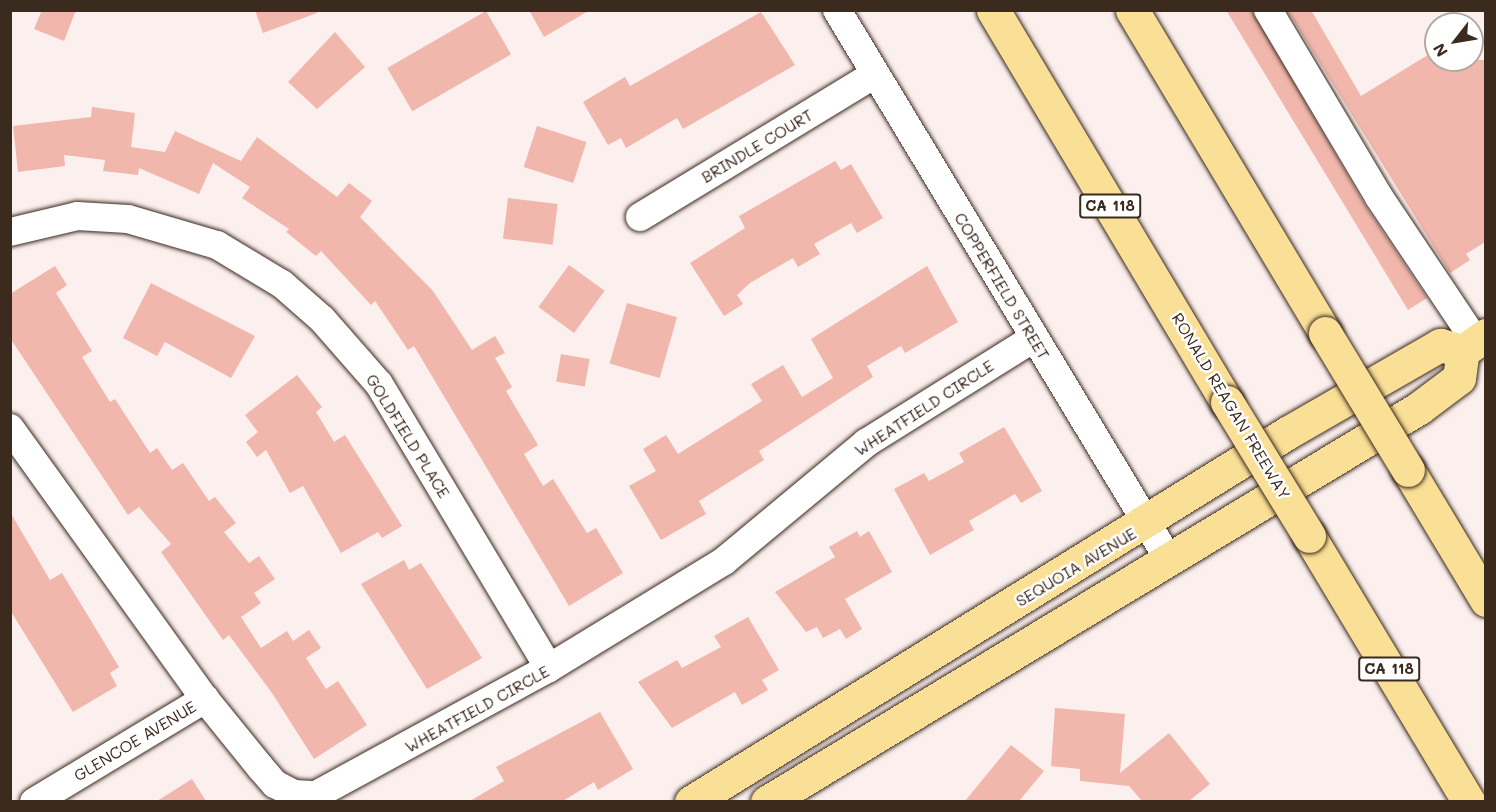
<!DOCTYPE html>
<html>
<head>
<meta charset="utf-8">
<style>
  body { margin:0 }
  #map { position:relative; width:1496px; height:812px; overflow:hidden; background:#fcf0ee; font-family:Mali,sans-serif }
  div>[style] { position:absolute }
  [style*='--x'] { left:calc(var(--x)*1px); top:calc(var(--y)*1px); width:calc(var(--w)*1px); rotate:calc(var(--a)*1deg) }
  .building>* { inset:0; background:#f1b6ac; transform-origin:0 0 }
  .roads { filter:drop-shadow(0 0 2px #3b2a1e) drop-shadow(0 0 2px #3b2a1e) }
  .minor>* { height:28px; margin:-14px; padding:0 14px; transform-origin:14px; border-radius:14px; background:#fff }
  .major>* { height:33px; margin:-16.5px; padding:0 16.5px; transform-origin:16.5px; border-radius:16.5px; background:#fadf96 }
  .highway>* { height:33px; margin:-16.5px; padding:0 16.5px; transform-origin:16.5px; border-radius:16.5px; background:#fadf96 }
  .bridges { filter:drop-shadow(0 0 2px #3b2a1e) drop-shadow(0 0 2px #3b2a1e) }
  .highway-bridge>* { height:33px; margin:-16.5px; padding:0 16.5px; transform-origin:16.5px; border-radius:16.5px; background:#fadf96 }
  span { translate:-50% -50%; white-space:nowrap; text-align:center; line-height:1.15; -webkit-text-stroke:5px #fff; paint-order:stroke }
  .shield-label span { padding:2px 4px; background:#fff; border:2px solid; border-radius:4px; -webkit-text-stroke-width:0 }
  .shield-label { font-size:15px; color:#3b2a1e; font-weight:700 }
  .street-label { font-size:16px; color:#3b2a1e }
  .frame { position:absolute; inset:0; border:12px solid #3b2a1e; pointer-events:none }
  .north { position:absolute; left:1424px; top:12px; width:60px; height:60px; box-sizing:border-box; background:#fff; border:2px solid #b1aaa5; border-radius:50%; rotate:239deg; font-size:16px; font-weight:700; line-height:24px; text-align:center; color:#3b2a1e }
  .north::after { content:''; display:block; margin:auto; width:21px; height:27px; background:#3b2a1e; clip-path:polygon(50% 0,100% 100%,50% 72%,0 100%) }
</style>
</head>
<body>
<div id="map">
  <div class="building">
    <i style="clip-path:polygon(42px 10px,76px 10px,64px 41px,34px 29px)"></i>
    <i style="clip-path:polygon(255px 10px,316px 10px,317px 13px,263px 33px)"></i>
    <i style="clip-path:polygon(529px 10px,590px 10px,544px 37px)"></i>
    <i style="clip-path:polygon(1226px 10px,1252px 10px,1365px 205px,1427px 298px,1408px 310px)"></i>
    <i style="clip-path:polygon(1287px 10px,1311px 10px,1361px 96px,1431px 53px,1435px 60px,1485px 60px,1485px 242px,1466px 254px,1470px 260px,1450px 273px)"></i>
    <i style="left:486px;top:11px;width:50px;height:114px;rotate:60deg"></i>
    <i style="clip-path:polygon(761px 12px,795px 65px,683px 129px,677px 118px,626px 148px,621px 138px,608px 145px,583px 102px,625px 77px,630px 86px)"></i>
    <i style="clip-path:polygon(335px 32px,365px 67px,317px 109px,288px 82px)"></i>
    <i style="clip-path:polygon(92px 107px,135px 113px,131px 147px,165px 152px,175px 131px,241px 161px,257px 137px,337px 197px,349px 183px,372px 201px,360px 217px,433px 291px,472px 350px,495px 336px,505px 353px,495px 358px,512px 387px,506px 391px,538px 445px,524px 454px,543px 486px,553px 479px,587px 533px,596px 528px,623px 573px,569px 606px,414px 346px,408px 350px,375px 301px,371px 305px,321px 251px,316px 256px,286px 232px,289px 229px,242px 198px,250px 187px,213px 163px,199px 194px,139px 168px,138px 175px,103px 171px,105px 160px,64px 155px,65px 166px,18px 172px,13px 126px,91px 117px)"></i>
    <i style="left:537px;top:126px;width:52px;height:43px;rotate:18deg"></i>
    <i style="clip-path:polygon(835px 161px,841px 170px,851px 164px,883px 218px,857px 233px,851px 223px,814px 244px,820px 254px,798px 267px,793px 258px,750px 283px,737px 295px,743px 304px,724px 316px,690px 263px,745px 228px,739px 216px)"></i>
    <i style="left:508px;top:198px;width:50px;height:41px;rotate:7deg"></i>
    <i style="left:569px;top:265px;width:44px;height:52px;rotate:36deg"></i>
    <i style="clip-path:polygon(55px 266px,67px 285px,56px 293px,92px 351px,82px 357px,110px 402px,115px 399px,150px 453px,157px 448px,172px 470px,183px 463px,209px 501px,215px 497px,236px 523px,224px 532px,249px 563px,259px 556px,275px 579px,254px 593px,261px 603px,241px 617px,261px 648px,287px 631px,293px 641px,309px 630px,321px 648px,306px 658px,326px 689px,338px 681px,367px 725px,314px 759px,272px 693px,229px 635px,223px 640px,161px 552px,171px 544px,139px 507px,128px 515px,10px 338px,10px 294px)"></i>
    <i style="clip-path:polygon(927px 266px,958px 322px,905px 353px,901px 346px,867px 366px,873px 377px,759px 451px,764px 460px,699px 501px,706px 514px,661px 540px,629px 486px,656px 471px,643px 449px,666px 435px,678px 454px,762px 401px,751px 384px,783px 365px,802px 397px,833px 378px,811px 339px)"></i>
    <i style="clip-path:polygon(151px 283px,255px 336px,231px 378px,165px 342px,157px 356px,123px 338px)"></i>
    <i style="left:627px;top:303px;width:52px;height:63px;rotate:16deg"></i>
    <i style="left:561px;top:354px;width:29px;height:28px;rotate:10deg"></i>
    <i style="clip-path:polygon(297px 375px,322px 407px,316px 412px,334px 442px,345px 435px,402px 526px,382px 538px,378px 532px,341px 553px,303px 486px,290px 493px,266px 450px,257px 457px,246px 442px,258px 432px,245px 415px)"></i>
    <i style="clip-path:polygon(1004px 427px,1042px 491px,1021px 503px,1015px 494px,969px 521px,974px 530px,930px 555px,894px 489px,924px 473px,929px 481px,964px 462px,959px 453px)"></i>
    <i style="clip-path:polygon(10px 512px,50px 580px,62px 573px,119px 667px,110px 673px,117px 686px,73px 712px,10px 610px)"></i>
    <i style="clip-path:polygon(857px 531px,860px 537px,869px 531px,892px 572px,845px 599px,862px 629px,846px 639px,840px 629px,823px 638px,817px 627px,806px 632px,775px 592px,835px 557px,829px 547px)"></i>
    <i style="clip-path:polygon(404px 560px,409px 570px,421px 563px,482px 658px,427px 689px,361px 584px)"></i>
    <i style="clip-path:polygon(748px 617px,779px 670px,762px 680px,768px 690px,742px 705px,735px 692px,672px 728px,638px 682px,677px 660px,682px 668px,721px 647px,714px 636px)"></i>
    <i style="clip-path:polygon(1055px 708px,1125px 714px,1120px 773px,1169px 733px,1210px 784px,1189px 801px,1142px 801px,1129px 786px,1080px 781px,1080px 769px,1051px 766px)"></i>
    <i style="clip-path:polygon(600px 712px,633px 769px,598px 790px,594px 782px,563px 801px,470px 801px,504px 781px,496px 767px)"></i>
    <i style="clip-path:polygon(1011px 745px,1044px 771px,1019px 801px,965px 801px)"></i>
    <i style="clip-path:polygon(192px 779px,206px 801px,157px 801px)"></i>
  </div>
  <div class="roads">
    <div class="minor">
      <i style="--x:837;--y:10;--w:642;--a:58.88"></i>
      <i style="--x:1268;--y:10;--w:217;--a:59.3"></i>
      <i style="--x:1379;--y:197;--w:174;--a:56.2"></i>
      <i style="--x:640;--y:217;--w:275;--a:-31.3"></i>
      <i style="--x:10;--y:232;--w:69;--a:-13.4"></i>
      <i style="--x:77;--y:216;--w:51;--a:3.4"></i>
      <i style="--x:128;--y:219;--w:93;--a:16.3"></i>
      <i style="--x:217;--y:245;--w:76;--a:31"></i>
      <i style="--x:282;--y:284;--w:53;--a:41.2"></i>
      <i style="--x:322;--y:319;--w:86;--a:48.8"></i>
      <i style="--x:379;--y:384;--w:331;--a:59.1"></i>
      <i style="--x:10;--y:428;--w:334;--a:54.3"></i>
      <i style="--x:205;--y:699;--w:87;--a:51"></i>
      <i style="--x:260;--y:767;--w:23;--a:49"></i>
      <i style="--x:275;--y:784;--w:21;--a:28"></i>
      <i style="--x:294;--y:794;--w:22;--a:3"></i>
      <i style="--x:316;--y:795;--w:265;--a:-28.6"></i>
      <i style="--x:549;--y:668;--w:205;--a:-31.4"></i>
      <i style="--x:724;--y:561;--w:185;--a:-39.7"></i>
      <i style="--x:866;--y:443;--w:198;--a:-32"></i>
      <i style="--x:34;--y:802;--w:200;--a:-31.1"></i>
    </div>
    <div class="major">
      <i style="--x:691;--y:802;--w:701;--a:-31.76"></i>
      <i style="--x:1287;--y:433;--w:177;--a:-29.9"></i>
      <i style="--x:1440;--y:345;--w:24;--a:15"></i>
      <i style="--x:1463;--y:351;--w:28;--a:-35"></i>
      <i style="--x:767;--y:802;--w:762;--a:-31.14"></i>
      <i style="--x:1419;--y:408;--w:50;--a:-36.9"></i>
      <i style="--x:1459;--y:378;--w:27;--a:-82"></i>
    </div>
    <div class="highway">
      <i style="--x:993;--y:10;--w:457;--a:59.2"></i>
      <i style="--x:1132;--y:10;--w:376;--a:59.1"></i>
      <i style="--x:1408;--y:470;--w:152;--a:59"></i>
      <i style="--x:1309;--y:536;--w:310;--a:59"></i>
    </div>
  </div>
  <div class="bridges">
    <div class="highway-bridge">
      <i style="--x:1325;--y:333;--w:160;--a:58.8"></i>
      <i style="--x:1227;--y:402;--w:157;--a:58.5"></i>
    </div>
  </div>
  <div class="shield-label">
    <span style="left:1110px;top:206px">CA 118</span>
    <span style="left:1389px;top:669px">CA 118</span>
  </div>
  <div class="street-label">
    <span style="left:757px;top:146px;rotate:-31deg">BRINDLE COURT</span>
    <span style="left:1002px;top:286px;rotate:59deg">COPPERFIELD STREET</span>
    <span style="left:1231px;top:406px;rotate:59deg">RONALD REAGAN FREEWAY</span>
    <span style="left:924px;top:408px;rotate:-33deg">WHEATFIELD CIRCLE</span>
    <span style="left:408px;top:436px;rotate:58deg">GOLDFIELD PLACE</span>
    <span style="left:1076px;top:567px;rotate:-31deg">SEQUOIA AVENUE</span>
    <span style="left:477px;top:709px;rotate:-29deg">WHEATFIELD CIRCLE</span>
    <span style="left:135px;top:741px;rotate:-31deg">GLENCOE AVENUE</span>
  </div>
  <div class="frame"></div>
  <div class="north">N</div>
</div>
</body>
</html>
